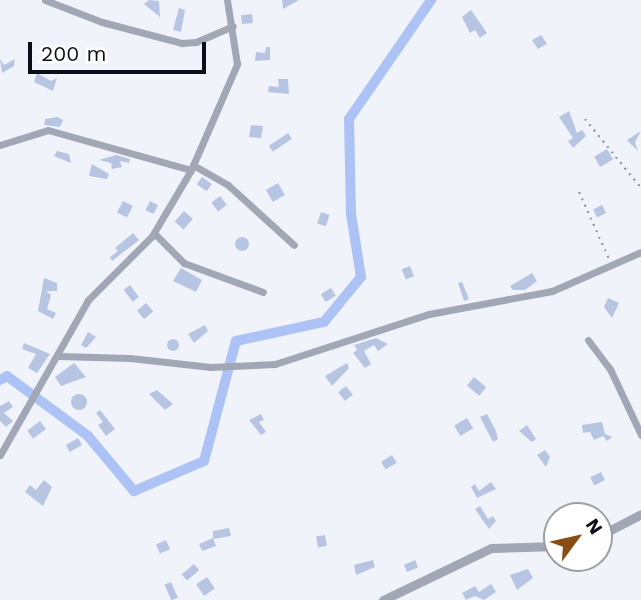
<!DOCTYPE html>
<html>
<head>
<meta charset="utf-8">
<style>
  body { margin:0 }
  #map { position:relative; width:641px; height:600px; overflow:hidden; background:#f0f3f9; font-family:"Work Sans",sans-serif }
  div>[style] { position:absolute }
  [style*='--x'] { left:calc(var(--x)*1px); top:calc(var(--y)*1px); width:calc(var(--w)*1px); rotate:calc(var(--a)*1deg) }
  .river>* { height:10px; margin:-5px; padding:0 5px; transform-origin:5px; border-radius:5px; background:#adc3f5 }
  .building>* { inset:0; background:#b7c5e3; transform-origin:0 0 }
  .round { border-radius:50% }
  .path>* { height:2px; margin-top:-1px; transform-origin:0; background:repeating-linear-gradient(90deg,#90949b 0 2px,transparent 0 7px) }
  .minor>* { height:7px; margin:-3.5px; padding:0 3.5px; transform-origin:3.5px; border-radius:3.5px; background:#a1a7b4 }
  .tertiary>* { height:9px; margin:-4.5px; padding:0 4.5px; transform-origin:4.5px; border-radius:4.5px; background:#a1a7b4 }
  span { translate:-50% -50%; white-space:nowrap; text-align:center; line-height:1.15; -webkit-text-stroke:5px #fff; paint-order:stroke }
  .north { position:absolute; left:543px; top:502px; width:70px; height:70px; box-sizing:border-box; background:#fff; border:2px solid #9d9fa3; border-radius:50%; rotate:57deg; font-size:19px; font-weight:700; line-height:28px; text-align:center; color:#090e18 }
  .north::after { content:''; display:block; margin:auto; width:24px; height:32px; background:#8b4c14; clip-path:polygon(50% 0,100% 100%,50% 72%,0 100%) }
  .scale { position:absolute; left:28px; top:42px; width:178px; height:32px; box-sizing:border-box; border:4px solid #090e18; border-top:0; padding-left:9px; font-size:21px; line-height:24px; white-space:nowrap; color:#090e18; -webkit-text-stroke:5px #fff; paint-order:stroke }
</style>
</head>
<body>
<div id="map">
  <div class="river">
    <i style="--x:0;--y:380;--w:8;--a:-30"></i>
    <i style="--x:7;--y:376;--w:101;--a:36.5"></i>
    <i style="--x:88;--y:436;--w:72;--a:50.1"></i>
    <i style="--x:134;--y:491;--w:76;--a:-23.2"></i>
    <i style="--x:204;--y:461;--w:124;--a:-75.1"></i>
    <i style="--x:236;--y:341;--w:90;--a:-12.2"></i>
    <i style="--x:324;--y:322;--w:58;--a:-50.6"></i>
    <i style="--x:361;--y:277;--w:64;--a:-99"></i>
    <i style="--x:351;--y:214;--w:95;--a:-91.2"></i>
    <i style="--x:349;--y:119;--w:145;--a:-55.4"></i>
  </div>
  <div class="building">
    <i style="clip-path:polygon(149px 0,159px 1px,160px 17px,144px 4px)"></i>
    <i style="clip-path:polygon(282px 0,299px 0,283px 9px)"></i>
    <i style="clip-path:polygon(179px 8px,185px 10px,181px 32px,173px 30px)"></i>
    <i style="clip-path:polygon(471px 10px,487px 33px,480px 38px,475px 30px,470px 33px,462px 17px)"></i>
    <i style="left:252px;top:14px;width:9px;height:11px;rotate:84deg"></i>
    <i style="clip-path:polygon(541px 35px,547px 44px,538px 49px,532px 40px)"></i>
    <i style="clip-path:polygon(266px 47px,270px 47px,270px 60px,255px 61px,256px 52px,265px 53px)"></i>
    <i style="clip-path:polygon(0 59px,4px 65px,15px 59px,14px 66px,2px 73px)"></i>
    <i style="clip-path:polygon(37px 73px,51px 81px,57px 78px,53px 91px,34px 82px)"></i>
    <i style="clip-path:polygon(278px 79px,288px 79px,289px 94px,268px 92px,269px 86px,279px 87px)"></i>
    <i style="clip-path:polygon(569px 111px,577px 133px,582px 130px,586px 136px,573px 148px,568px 141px,573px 138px,559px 117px)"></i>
    <i style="clip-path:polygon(57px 117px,63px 120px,60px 127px,44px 125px,45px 119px)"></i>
    <i style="clip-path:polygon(251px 125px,263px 126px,261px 138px,249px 137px)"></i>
    <i style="clip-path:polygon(641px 131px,635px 142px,638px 151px,627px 140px)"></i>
    <i style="left:288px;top:133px;width:7px;height:23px;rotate:56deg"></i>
    <i style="left:607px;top:149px;width:12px;height:15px;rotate:59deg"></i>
    <i style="clip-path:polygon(57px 151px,69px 154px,71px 163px,54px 156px)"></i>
    <i style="clip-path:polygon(116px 155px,130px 159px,129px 163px,120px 161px,122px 167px,112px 169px,111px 163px,99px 160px)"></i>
    <i style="clip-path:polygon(92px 164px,109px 174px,107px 179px,89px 176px)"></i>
    <i style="left:202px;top:177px;width:12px;height:9px;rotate:35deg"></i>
    <i style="left:278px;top:183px;width:14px;height:14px;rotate:60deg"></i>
    <i style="left:220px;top:196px;width:11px;height:11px;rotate:52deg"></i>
    <i style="left:123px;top:201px;width:11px;height:13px;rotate:27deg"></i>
    <i style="left:150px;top:201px;width:9px;height:10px;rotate:27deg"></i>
    <i style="left:602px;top:205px;width:9px;height:10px;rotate:63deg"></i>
    <i style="left:184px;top:211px;width:12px;height:14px;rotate:42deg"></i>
    <i style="left:321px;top:212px;width:9px;height:12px;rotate:18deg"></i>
    <i style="clip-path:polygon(133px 233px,139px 240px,112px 261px,110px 257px,118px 251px,115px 248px)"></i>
    <i class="round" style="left:235px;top:237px;width:14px;height:14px"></i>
    <i style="left:410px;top:266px;width:11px;height:9px;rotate:68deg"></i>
    <i style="clip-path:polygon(181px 268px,202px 280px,196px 292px,173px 281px)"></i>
    <i style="clip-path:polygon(532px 273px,537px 281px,525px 290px,513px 290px,510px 286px)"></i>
    <i style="clip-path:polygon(44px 278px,57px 283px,57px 291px,46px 291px,51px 295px,47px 309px,56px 313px,53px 319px,38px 311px)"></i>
    <i style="clip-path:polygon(462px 282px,469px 299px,464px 301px,458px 283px)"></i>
    <i style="left:130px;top:285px;width:15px;height:8px;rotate:53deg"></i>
    <i style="left:331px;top:288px;width:9px;height:12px;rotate:58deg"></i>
    <i style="clip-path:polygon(608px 298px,619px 303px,612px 318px,604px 307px)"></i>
    <i style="left:146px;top:303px;width:11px;height:12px;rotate:49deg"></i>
    <i style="clip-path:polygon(205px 325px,208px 331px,194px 343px,188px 334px)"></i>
    <i style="clip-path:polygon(88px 332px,96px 337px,86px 348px,81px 345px)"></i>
    <i style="clip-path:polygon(376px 338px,388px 344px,378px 351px,374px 345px,364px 351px,371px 364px,365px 368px,353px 353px,357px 350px,354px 345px)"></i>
    <i class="round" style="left:167px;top:339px;width:12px;height:12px"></i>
    <i style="clip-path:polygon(24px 343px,50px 354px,37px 373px,28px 368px,36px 354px,22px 349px)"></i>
    <i style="clip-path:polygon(74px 363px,86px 377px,61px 386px,55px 377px)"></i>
    <i style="clip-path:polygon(347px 363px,349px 368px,332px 386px,325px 376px)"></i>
    <i style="left:474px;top:377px;width:16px;height:11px;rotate:40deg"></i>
    <i style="left:346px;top:386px;width:11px;height:10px;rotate:52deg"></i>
    <i style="clip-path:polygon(157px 390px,173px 404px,165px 410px,149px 394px)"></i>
    <i class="round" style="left:71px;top:394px;width:16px;height:16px"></i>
    <i style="clip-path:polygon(9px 401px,13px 407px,4px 413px,13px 421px,6px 427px,0 421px,0 406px)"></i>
    <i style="clip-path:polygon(100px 410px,115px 429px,106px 436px,98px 425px,103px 422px,96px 413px)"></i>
    <i style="clip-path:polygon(261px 414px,264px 420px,259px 422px,266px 432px,261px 435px,249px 420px)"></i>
    <i style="clip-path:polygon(487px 414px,496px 431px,498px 439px,493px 442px,480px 417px)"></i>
    <i style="left:467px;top:418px;width:12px;height:15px;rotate:59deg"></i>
    <i style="left:40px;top:421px;width:10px;height:16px;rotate:53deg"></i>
    <i style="clip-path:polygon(602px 422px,605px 434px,612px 437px,607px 441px,603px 436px,594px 440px,590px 432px,583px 433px,582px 425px)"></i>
    <i style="clip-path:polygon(527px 425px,536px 439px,532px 442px,519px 431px)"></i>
    <i style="left:78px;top:438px;width:8px;height:14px;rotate:60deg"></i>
    <i style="clip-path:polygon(545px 450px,550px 457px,546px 467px,537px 455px)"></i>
    <i style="left:392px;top:455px;width:9px;height:13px;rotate:58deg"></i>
    <i style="left:601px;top:472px;width:9px;height:12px;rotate:63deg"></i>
    <i style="clip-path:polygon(44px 480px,52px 487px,43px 506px,25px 492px,30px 485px,36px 490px)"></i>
    <i style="clip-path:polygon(491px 482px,496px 489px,477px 498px,471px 487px,475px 484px,479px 491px)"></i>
    <i style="clip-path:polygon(480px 506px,488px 519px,493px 516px,496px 521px,489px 529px,475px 509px)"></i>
    <i style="clip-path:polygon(229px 528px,231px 536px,213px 539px,216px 546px,202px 551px,199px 544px,213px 538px,213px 531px)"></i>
    <i style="left:325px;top:535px;width:11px;height:9px;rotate:80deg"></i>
    <i style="left:166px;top:540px;width:10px;height:11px;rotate:66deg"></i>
    <i style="clip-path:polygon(373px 560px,375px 567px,356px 575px,354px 565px)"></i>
    <i style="left:415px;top:560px;width:8px;height:12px;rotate:67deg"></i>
    <i style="left:194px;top:564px;width:8px;height:16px;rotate:50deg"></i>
    <i style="clip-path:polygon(528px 569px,533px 578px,517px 590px,510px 575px)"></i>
    <i style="left:207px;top:577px;width:14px;height:13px;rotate:56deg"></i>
    <i style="left:171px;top:582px;width:17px;height:7px;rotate:66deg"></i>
    <i style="clip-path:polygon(491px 584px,496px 592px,484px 600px,475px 596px,466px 600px,462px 593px,475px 586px,479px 592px)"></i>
  </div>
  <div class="path">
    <i style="--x:585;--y:119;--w:89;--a:50.9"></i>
    <i style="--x:579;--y:192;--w:73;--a:65.9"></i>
  </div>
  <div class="minor">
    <i style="--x:45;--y:0;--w:61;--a:21.1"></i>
    <i style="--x:102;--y:22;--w:83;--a:14.7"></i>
    <i style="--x:182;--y:43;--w:14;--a:-4"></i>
    <i style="--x:196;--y:42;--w:40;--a:-23.4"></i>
    <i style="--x:0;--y:145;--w:50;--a:-17.4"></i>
    <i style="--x:48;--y:130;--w:148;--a:15.6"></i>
    <i style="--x:193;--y:165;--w:40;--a:29.7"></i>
    <i style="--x:228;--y:185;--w:89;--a:42.3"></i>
    <i style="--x:154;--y:233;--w:42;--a:45"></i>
    <i style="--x:184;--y:263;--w:84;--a:20.2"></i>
    <i style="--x:588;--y:340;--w:36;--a:53"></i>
    <i style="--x:610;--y:369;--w:73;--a:64.8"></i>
    <i style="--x:59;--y:356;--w:71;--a:1.6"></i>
    <i style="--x:130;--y:358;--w:81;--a:6.4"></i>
    <i style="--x:210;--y:367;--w:65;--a:-2.6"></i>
    <i style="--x:275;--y:364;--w:162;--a:-18"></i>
    <i style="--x:429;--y:314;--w:125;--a:-10.6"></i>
    <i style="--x:552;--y:291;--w:97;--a:-23.7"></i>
    <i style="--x:0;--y:455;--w:178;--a:-60.4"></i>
    <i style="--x:88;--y:300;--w:91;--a:-45"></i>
    <i style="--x:152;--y:236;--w:77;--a:-59.4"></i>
    <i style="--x:191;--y:170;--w:116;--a:-66.5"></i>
    <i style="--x:237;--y:64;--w:65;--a:-98.9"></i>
  </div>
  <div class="tertiary">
    <i style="--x:599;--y:536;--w:47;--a:-27.6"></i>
    <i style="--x:383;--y:600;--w:120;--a:-25.7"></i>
    <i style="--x:491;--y:548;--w:66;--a:-1.7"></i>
  </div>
  <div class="north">N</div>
  <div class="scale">200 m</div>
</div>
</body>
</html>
